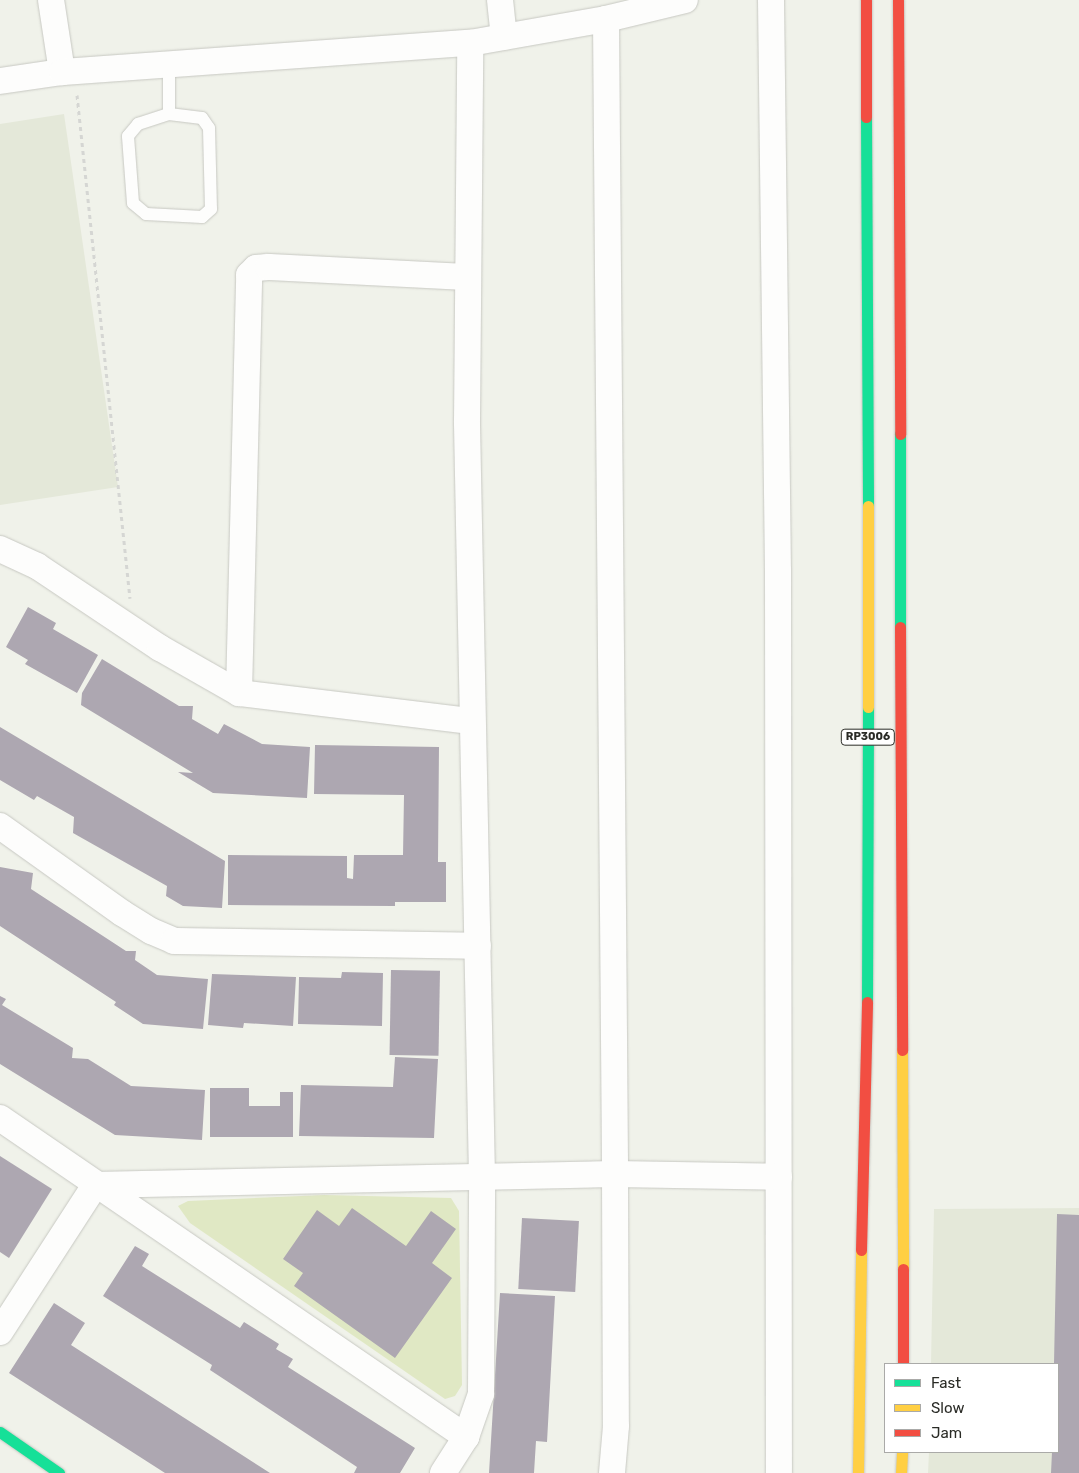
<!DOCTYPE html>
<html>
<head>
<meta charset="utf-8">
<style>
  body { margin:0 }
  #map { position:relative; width:1079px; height:1473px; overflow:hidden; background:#f0f2ea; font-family:Rubik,sans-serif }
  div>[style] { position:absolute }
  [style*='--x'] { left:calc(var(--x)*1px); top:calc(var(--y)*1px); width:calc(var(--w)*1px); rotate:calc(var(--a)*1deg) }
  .built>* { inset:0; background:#e4e8d9 }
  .green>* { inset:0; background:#e0e8c4 }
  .building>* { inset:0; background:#ada7b1; transform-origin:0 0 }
  .path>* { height:3px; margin-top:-1.5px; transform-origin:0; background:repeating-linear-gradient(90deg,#d5d6d3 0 4px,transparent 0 8px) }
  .roads { filter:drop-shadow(0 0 1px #c7c8c2) drop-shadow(0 0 1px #c7c8c2) }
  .lane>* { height:12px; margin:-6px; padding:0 6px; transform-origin:6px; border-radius:6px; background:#fdfdfc }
  .street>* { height:26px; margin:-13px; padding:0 13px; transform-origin:13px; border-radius:13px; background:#fdfdfc }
  .fast>* { height:11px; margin:-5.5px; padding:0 5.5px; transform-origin:5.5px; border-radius:5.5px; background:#16e098 }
  .slow>* { height:11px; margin:-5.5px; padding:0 5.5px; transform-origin:5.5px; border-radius:5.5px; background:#ffcf43 }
  .jam>* { height:11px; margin:-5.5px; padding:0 5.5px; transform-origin:5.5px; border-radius:5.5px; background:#f24e42 }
  span { translate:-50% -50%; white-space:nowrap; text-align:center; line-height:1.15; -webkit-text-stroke:5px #fff; paint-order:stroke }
  .shield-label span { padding:1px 4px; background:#fff; border:1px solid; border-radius:4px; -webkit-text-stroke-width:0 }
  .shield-label { font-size:11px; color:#2a2b26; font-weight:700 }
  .legend { position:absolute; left:884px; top:1363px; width:175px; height:90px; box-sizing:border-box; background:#fff; border:1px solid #aaaaa8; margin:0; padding:6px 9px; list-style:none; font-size:15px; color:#2a2b26 }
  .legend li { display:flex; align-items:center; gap:10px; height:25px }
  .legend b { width:25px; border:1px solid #aaaaa8 }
</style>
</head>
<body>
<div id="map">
  <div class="built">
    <i style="clip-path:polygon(64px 114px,118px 487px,0 505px,0 124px)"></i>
    <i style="clip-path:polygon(1079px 1208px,1079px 1473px,928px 1473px,929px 1452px,1058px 1452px,1058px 1364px,931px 1364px,934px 1209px)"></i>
  </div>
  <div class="green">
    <i style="clip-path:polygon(324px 1195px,451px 1198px,459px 1211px,462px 1385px,455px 1396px,445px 1399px,190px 1223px,178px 1206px,188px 1201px)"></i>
  </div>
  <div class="building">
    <i style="clip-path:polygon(28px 607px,56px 623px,53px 629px,98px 655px,77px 693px,25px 664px,28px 660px,6px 647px)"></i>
    <i style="clip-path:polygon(102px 659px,179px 706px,193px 706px,192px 719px,218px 734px,224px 724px,262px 744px,310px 747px,307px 798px,213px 793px,178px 772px,193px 773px,81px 705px,82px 693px)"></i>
    <i style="clip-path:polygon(0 727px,225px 861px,222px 908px,183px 906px,166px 896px,167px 886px,73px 833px,74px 817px,37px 796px,34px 800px,0 780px)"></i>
    <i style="clip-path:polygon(315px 745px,439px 747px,438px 862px,446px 862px,446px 902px,395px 902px,395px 906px,228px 905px,228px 855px,347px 856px,347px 878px,353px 879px,354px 855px,403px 855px,404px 795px,314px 794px)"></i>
    <i style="clip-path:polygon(0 867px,33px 873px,31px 889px,126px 951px,136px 951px,135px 960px,157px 975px,208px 979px,203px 1029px,143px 1024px,114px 1005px,116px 1002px,0 926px)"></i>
    <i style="left:391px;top:970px;width:49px;height:85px;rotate:1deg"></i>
    <i style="clip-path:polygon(342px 972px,383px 973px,382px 1026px,298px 1024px,299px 977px,341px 978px)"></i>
    <i style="clip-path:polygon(212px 974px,296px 977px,293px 1026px,244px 1023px,243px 1028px,208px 1025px)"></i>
    <i style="clip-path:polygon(0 996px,6px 999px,2px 1005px,73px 1048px,72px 1058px,88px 1059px,131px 1086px,205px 1090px,202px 1140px,115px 1135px,0 1064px)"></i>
    <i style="clip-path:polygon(395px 1057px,438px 1059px,434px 1138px,299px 1136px,301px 1085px,393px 1087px)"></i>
    <i style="clip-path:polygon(210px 1088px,249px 1088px,249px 1106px,280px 1106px,280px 1092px,293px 1092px,293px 1137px,210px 1137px)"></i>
    <i style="clip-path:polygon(0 1156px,52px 1189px,9px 1258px,0 1252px)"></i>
    <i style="clip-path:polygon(352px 1208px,406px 1246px,431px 1211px,456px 1229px,432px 1263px,452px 1278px,395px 1358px,294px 1286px,303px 1273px,283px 1259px,317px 1210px,339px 1226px)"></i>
    <i style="clip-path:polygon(1057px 1214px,1079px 1215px,1079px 1473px,1051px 1473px,1052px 1452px,1058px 1452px,1058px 1364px,1054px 1364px)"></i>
    <i style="left:522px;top:1218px;width:57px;height:71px;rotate:3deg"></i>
    <i style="clip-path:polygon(135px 1246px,149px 1254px,142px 1266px,240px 1328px,244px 1322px,279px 1344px,276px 1349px,293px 1359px,288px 1367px,415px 1448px,400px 1473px,354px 1473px,357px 1467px,210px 1370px,212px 1365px,103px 1296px)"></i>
    <i style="clip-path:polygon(500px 1293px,555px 1296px,547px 1442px,536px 1441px,534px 1473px,489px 1473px)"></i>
    <i style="clip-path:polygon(54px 1303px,85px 1323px,71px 1345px,270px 1473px,165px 1473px,9px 1373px)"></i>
  </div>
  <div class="path">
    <i style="--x:77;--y:95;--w:506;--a:83.99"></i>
  </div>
  <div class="roads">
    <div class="lane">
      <i style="--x:169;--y:65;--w:49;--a:90"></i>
      <i style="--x:169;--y:114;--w:33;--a:7"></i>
      <i style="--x:202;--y:118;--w:12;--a:55"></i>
      <i style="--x:209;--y:128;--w:81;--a:88.6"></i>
      <i style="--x:211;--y:209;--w:12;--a:138"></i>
      <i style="--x:202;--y:217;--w:56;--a:-176.9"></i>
      <i style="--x:146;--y:214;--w:17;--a:-140"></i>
      <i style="--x:133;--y:203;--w:67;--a:-94.3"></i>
      <i style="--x:128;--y:136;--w:16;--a:-50"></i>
      <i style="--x:138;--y:124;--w:33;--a:-18"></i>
    </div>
    <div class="street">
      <i style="--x:51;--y:0;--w:73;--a:81.3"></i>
      <i style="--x:500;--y:0;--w:37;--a:84"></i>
      <i style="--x:771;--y:0;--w:571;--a:89.3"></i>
      <i style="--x:778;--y:571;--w:902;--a:89.94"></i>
      <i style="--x:606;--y:19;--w:1155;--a:89.55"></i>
      <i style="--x:615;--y:1174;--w:252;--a:89.8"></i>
      <i style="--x:616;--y:1426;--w:47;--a:94.9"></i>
      <i style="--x:0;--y:81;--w:63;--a:-8.3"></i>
      <i style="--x:62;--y:72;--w:409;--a:-4.1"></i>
      <i style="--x:470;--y:43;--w:138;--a:-10"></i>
      <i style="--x:606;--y:19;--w:81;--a:-13.5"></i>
      <i style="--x:0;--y:549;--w:41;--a:24.7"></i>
      <i style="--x:37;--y:566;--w:148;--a:33.7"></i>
      <i style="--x:160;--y:648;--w:91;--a:29.7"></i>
      <i style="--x:239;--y:693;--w:233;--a:6.9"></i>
      <i style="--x:239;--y:693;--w:418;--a:-88.6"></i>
      <i style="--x:249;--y:275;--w:10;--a:-45"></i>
      <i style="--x:256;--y:268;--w:12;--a:-5"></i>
      <i style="--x:268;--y:267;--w:200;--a:2.9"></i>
      <i style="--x:0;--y:826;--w:150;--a:35.5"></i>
      <i style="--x:122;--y:913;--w:34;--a:32"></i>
      <i style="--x:151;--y:931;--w:25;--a:23"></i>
      <i style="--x:174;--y:941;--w:304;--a:0.9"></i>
      <i style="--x:0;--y:1118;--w:565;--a:34.39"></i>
      <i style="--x:0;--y:1332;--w:175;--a:-57.1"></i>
      <i style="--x:95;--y:1185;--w:520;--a:-1.21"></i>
      <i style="--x:615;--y:1174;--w:164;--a:1"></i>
      <i style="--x:443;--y:1473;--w:43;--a:-57.4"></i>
      <i style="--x:466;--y:1437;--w:46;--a:-70.8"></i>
      <i style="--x:481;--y:1394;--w:216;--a:-89.7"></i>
      <i style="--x:482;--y:1178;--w:757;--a:-91.14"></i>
      <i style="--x:467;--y:421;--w:378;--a:-89.5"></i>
    </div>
    <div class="fast">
      <i style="--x:866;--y:117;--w:389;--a:89.7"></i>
      <i style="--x:900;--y:434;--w:193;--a:90"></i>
      <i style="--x:867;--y:1002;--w:295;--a:-89.8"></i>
      <i style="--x:0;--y:1432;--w:72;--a:34.8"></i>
    </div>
    <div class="slow">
      <i style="--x:868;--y:506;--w:201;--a:90"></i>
      <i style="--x:902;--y:1050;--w:219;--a:89.7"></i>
      <i style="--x:858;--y:1473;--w:223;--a:-89.2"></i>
      <i style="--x:901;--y:1473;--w:21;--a:-87"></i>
    </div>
    <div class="jam">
      <i style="--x:866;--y:0;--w:117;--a:90"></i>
      <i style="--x:898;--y:0;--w:434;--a:89.7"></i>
      <i style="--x:900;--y:627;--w:423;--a:89.7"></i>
      <i style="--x:861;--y:1250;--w:248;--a:-88.6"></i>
      <i style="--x:903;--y:1269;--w:95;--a:90"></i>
    </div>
  </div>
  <div class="shield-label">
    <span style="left:868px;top:737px">RP3006</span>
  </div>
  <ul class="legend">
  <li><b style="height:6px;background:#16e098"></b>Fast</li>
  <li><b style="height:6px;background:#ffcf43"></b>Slow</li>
  <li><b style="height:6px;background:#f24e42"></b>Jam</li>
  </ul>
</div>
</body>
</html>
